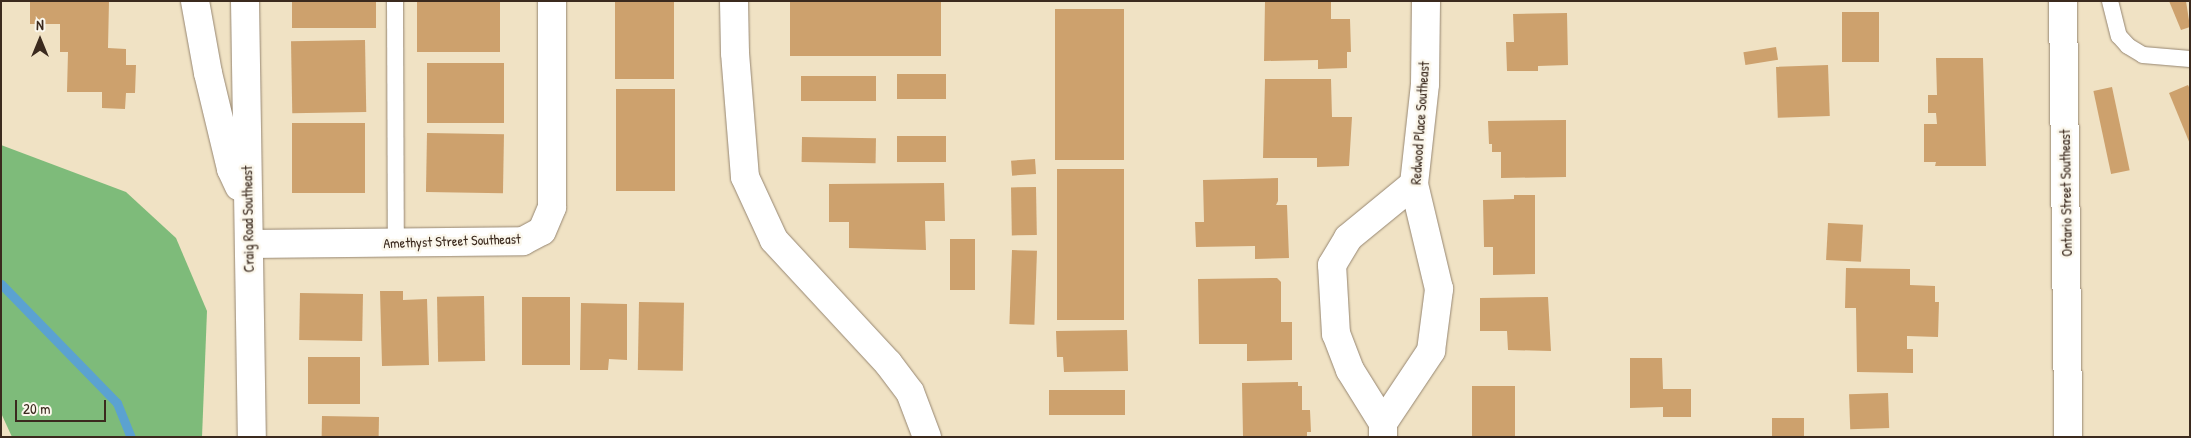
<!DOCTYPE html>
<html>
<head>
<meta charset="utf-8">
<style>
  body { margin:0 }
  #map { position:relative; width:2191px; height:438px; overflow:hidden; background:#f0e2c4; font-family:"Patrick Hand",sans-serif }
  div>[style] { position:absolute }
  [style*='--x'] { left:calc(var(--x)*1px); top:calc(var(--y)*1px); width:calc(var(--w)*1px); rotate:calc(var(--a)*1deg) }
  .forest>* { inset:0; background:#7ebb7a }
  .stream>* { height:9px; margin:-4.5px; padding:0 4.5px; transform-origin:4.5px; border-radius:4.5px; background:#5ba2d1 }
  .building>* { inset:0; background:#cda16d; transform-origin:0 0 }
  .roads { filter:drop-shadow(0 0 1px #968671) drop-shadow(0 0 1px #968671) }
  .lane>* { height:16px; margin:-8px; padding:0 8px; transform-origin:8px; border-radius:8px; background:#fff }
  .street>* { height:28px; margin:-14px; padding:0 14px; transform-origin:14px; border-radius:14px; background:#fff }
  span { translate:-50% -50%; white-space:nowrap; text-align:center; line-height:1.15; -webkit-text-stroke:5px #fbf7ec; paint-order:stroke }
  .street-label { font-size:14px; color:#3b2a1e }
  .frame { position:absolute; inset:0; border:2px solid #3b2a1e; pointer-events:none }
  .north { position:absolute; left:15px; top:15px; width:50px; height:50px; -webkit-text-stroke:4px #fbf7ec; paint-order:stroke; rotate:0deg; font-size:14px; font-weight:700; line-height:20px; text-align:center; color:#3b2a1e }
  .north::after { content:''; display:block; margin:auto; width:18px; height:22px; background:#3b2a1e; clip-path:polygon(50% 0,100% 100%,50% 72%,0 100%) }
  .scale { position:absolute; left:15px; top:400px; width:91px; height:22px; box-sizing:border-box; border:2px solid #3b2a1e; border-top:0; padding-left:6px; font-size:15px; line-height:18px; white-space:nowrap; color:#3b2a1e; -webkit-text-stroke:4px #fbf7ec; paint-order:stroke }
</style>
</head>
<body>
<div id="map">
  <div class="forest">
    <i style="clip-path:polygon(1px 145px,126px 192px,176px 238px,207px 311px,202px 437px,12px 437px,1px 413px)"></i>
  </div>
  <div class="stream">
    <i style="--x:1;--y:284;--w:166;--a:45.7"></i>
    <i style="--x:117;--y:403;--w:37;--a:68"></i>
  </div>
  <div class="building">
    <i style="clip-path:polygon(30px 1px,109px 1px,108px 48px,126px 49px,126px 65px,136px 65px,135px 93px,126px 93px,125px 109px,102px 108px,102px 92px,67px 92px,68px 52px,60px 52px,60px 24px,30px 24px)"></i>
    <i style="left:292px;top:1px;width:84px;height:27px"></i>
    <i style="left:417px;top:1px;width:83px;height:51px"></i>
    <i style="left:615px;top:1px;width:59px;height:78px"></i>
    <i style="left:790px;top:1px;width:151px;height:55px"></i>
    <i style="clip-path:polygon(1265px 1px,1331px 1px,1331px 19px,1350px 19px,1351px 52px,1347px 52px,1347px 68px,1318px 69px,1318px 60px,1264px 61px)"></i>
    <i style="clip-path:polygon(2169px 1px,2186px 1px,2190px 27px,2181px 30px)"></i>
    <i style="left:1055px;top:9px;width:69px;height:151px"></i>
    <i style="left:1842px;top:12px;width:37px;height:50px"></i>
    <i style="clip-path:polygon(1567px 13px,1568px 65px,1538px 66px,1538px 71px,1507px 71px,1506px 42px,1514px 42px,1513px 14px)"></i>
    <i style="left:365px;top:40px;width:72px;height:74px;rotate:89deg"></i>
    <i style="left:1776px;top:47px;width:13px;height:33px;rotate:81deg"></i>
    <i style="clip-path:polygon(1936px 58px,1983px 58px,1986px 166px,1935px 166px,1936px 162px,1924px 162px,1924px 124px,1937px 124px,1936px 113px,1928px 113px,1928px 95px,1937px 95px)"></i>
    <i style="left:427px;top:63px;width:77px;height:60px"></i>
    <i style="left:1828px;top:65px;width:51px;height:52px;rotate:88deg"></i>
    <i style="left:946px;top:74px;width:25px;height:49px;rotate:90deg"></i>
    <i style="left:801px;top:76px;width:75px;height:25px"></i>
    <i style="clip-path:polygon(1265px 79px,1331px 79px,1332px 117px,1352px 117px,1349px 166px,1317px 167px,1317px 158px,1263px 158px)"></i>
    <i style="clip-path:polygon(2188px 85px,2190px 89px,2190px 144px,2169px 93px)"></i>
    <i style="left:2112px;top:87px;width:85px;height:19px;rotate:78deg"></i>
    <i style="left:616px;top:89px;width:59px;height:102px"></i>
    <i style="clip-path:polygon(1566px 120px,1566px 177px,1501px 178px,1501px 152px,1492px 152px,1492px 144px,1489px 144px,1488px 121px)"></i>
    <i style="left:292px;top:123px;width:73px;height:70px"></i>
    <i style="left:427px;top:133px;width:77px;height:59px;rotate:1deg"></i>
    <i style="left:946px;top:136px;width:26px;height:49px;rotate:90deg"></i>
    <i style="left:802px;top:137px;width:74px;height:25px;rotate:1deg"></i>
    <i style="left:1035px;top:159px;width:15px;height:24px;rotate:86deg"></i>
    <i style="left:1057px;top:169px;width:67px;height:151px"></i>
    <i style="clip-path:polygon(1278px 178px,1278px 201px,1276px 205px,1287px 205px,1289px 258px,1255px 259px,1255px 246px,1196px 247px,1195px 222px,1204px 222px,1203px 180px)"></i>
    <i style="clip-path:polygon(944px 183px,945px 221px,925px 221px,926px 250px,849px 248px,849px 222px,829px 222px,829px 184px)"></i>
    <i style="left:1036px;top:187px;width:48px;height:25px;rotate:89deg"></i>
    <i style="clip-path:polygon(1514px 195px,1535px 195px,1535px 274px,1493px 275px,1493px 247px,1484px 247px,1483px 200px,1514px 199px)"></i>
    <i style="left:1828px;top:223px;width:35px;height:37px;rotate:3deg"></i>
    <i style="left:950px;top:239px;width:25px;height:51px"></i>
    <i style="left:1012px;top:250px;width:25px;height:74px;rotate:2deg"></i>
    <i style="clip-path:polygon(1846px 268px,1910px 269px,1910px 285px,1935px 286px,1935px 302px,1939px 302px,1938px 337px,1907px 336px,1907px 349px,1913px 349px,1913px 373px,1857px 372px,1856px 308px,1845px 308px)"></i>
    <i style="clip-path:polygon(1277px 278px,1281px 282px,1281px 322px,1292px 322px,1292px 360px,1247px 361px,1247px 344px,1199px 344px,1198px 279px)"></i>
    <i style="clip-path:polygon(380px 291px,403px 291px,403px 300px,427px 299px,429px 365px,382px 366px)"></i>
    <i style="left:300px;top:293px;width:63px;height:47px;rotate:1deg"></i>
    <i style="left:484px;top:296px;width:65px;height:47px;rotate:89deg"></i>
    <i style="left:522px;top:297px;width:48px;height:68px"></i>
    <i style="clip-path:polygon(1548px 297px,1551px 351px,1508px 350px,1507px 331px,1480px 331px,1480px 298px)"></i>
    <i style="left:639px;top:302px;width:45px;height:68px;rotate:1deg"></i>
    <i style="clip-path:polygon(581px 303px,627px 304px,627px 360px,609px 359px,608px 370px,580px 370px)"></i>
    <i style="clip-path:polygon(1127px 330px,1128px 371px,1064px 372px,1063px 357px,1057px 357px,1056px 331px)"></i>
    <i style="left:308px;top:357px;width:52px;height:47px"></i>
    <i style="clip-path:polygon(1630px 358px,1662px 358px,1663px 389px,1691px 389px,1691px 417px,1663px 417px,1663px 407px,1630px 408px)"></i>
    <i style="clip-path:polygon(1298px 382px,1298px 386px,1302px 386px,1302px 410px,1310px 410px,1311px 432px,1307px 432px,1307px 437px,1243px 437px,1242px 383px)"></i>
    <i style="left:1472px;top:386px;width:43px;height:51px"></i>
    <i style="left:1125px;top:390px;width:25px;height:76px;rotate:90deg"></i>
    <i style="left:1888px;top:393px;width:35px;height:39px;rotate:88deg"></i>
    <i style="left:322px;top:416px;width:57px;height:21px;rotate:1deg"></i>
    <i style="left:1804px;top:418px;width:19px;height:32px;rotate:90deg"></i>
  </div>
  <div class="roads">
    <div class="lane">
      <i style="--x:395;--y:1;--w:242;--a:89.8"></i>
      <i style="--x:2110;--y:1;--w:36;--a:76"></i>
      <i style="--x:2119;--y:36;--w:13;--a:48"></i>
      <i style="--x:2128;--y:46;--w:17;--a:31"></i>
      <i style="--x:2143;--y:55;--w:47;--a:4.9"></i>
    </div>
    <div class="street">
      <i style="--x:195;--y:1;--w:73;--a:79.8"></i>
      <i style="--x:208;--y:73;--w:99;--a:76.5"></i>
      <i style="--x:231;--y:169;--w:19;--a:65"></i>
      <i style="--x:245;--y:1;--w:436;--a:89.1"></i>
      <i style="--x:734;--y:1;--w:52;--a:88.9"></i>
      <i style="--x:735;--y:53;--w:124;--a:85.4"></i>
      <i style="--x:745;--y:177;--w:69;--a:65.3"></i>
      <i style="--x:774;--y:240;--w:168;--a:47.2"></i>
      <i style="--x:888;--y:363;--w:36;--a:53"></i>
      <i style="--x:910;--y:392;--w:48;--a:69.3"></i>
      <i style="--x:2063;--y:1;--w:436;--a:89.3"></i>
      <i style="--x:249;--y:244;--w:274;--a:-0.6"></i>
      <i style="--x:523;--y:241;--w:21;--a:-28"></i>
      <i style="--x:542;--y:231;--w:26;--a:-67"></i>
      <i style="--x:552;--y:207;--w:206;--a:-90"></i>
      <i style="--x:1383;--y:423;--w:62;--a:-121.9"></i>
      <i style="--x:1350;--y:370;--w:39;--a:-111"></i>
      <i style="--x:1336;--y:334;--w:69;--a:-93.3"></i>
      <i style="--x:1332;--y:265;--w:31;--a:-59"></i>
      <i style="--x:1348;--y:238;--w:85;--a:-39.3"></i>
      <i style="--x:1383;--y:437;--w:14;--a:-90"></i>
      <i style="--x:1383;--y:423;--w:87;--a:-56.3"></i>
      <i style="--x:1431;--y:351;--w:63;--a:-82.6"></i>
      <i style="--x:1439;--y:289;--w:108;--a:-103.4"></i>
      <i style="--x:1414;--y:184;--w:101;--a:-83.7"></i>
      <i style="--x:1425;--y:84;--w:83;--a:-89.3"></i>
    </div>
  </div>
  <div class="street-label">
    <span style="left:1420px;top:123px;rotate:-86deg">Redwood Place Southeast</span>
    <span style="left:2066px;top:193px;rotate:-91deg">Ontario Street Southeast</span>
    <span style="left:248px;top:219px;rotate:-91deg">Craig Road Southeast</span>
    <span style="left:452px;top:241px;rotate:-2deg">Amethyst Street Southeast</span>
  </div>
  <div class="frame"></div>
  <div class="north">N</div>
  <div class="scale">20 m</div>
</div>
</body>
</html>
